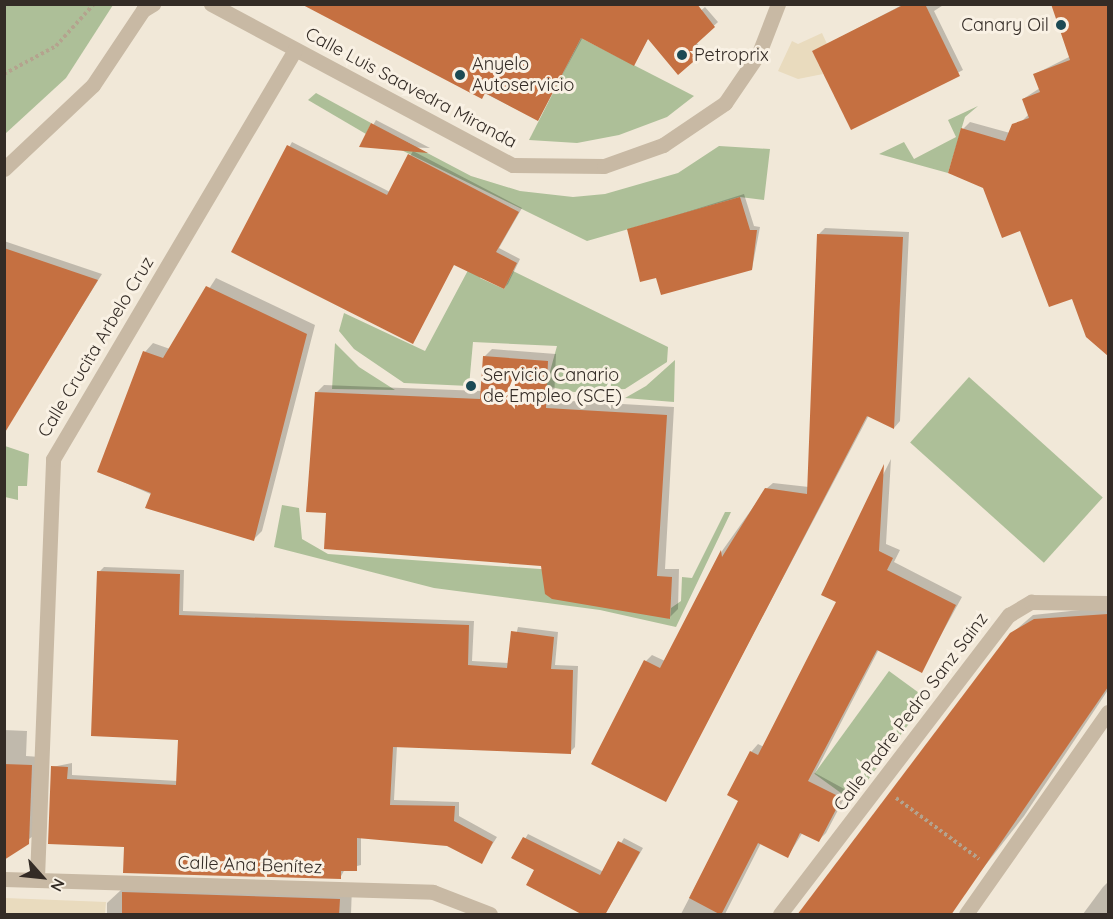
<!DOCTYPE html>
<html>
<head>
<meta charset="utf-8">
<style>
  body { margin:0 }
  #map { position:relative; width:1113px; height:919px; overflow:hidden; background:#f1e8d8; font-family:Quicksand,sans-serif }
  div>[style] { position:absolute }
  [style*='--x'] { left:calc(var(--x)*1px); top:calc(var(--y)*1px); width:calc(var(--w)*1px); rotate:calc(var(--a)*1deg) }
  .green>* { inset:0; background:#adbf98; transform-origin:0 0 }
  .plaza>* { inset:0; background:#e9dbbe }
  .shadow>* { inset:0; background:#0003 }
  .building>* { inset:0; background:#c57041 }
  .path>* { height:4px; margin-top:-2px; transform-origin:0; background:repeating-linear-gradient(90deg,#b4a38e 0 3px,transparent 0 6px) }
  .street>* { height:15px; margin:-7.5px; padding:0 7.5px; transform-origin:7.5px; border-radius:7.5px; background:#c8b9a4 }
  .dots>* { width:16px; height:16px; translate:-50% -50%; box-sizing:border-box; border:3px solid #f9f1e4; border-radius:50% }
  span { translate:-50% -50%; white-space:nowrap; text-align:center; line-height:1.15; -webkit-text-stroke:6px #f9f1e4; paint-order:stroke }
  .poi-label { font-size:18px; color:#342c26 }
  .right { translate:-100% -50%; text-align:right }
  .left { translate:0 -50%; text-align:left }
  .street-label { font-size:18px; color:#342c26 }
  .frame { position:absolute; inset:0; border:6px solid #342c26; pointer-events:none }
  .north { position:absolute; left:12px; top:847px; width:60px; height:60px; -webkit-text-stroke:4px #f9f1e4; paint-order:stroke; rotate:117deg; font-size:16px; font-weight:700; line-height:24px; text-align:center; color:#342c26 }
  .north::after { content:''; display:block; margin:auto; width:21px; height:27px; background:#342c26; clip-path:polygon(50% 0,100% 100%,50% 72%,0 100%) }
</style>
</head>
<body>
<div id="map">
  <div class="green">
    <i style="clip-path:polygon(4px 5px,113px 5px,66px 78px,5px 134px)"></i>
    <i style="clip-path:polygon(581px 38px,694px 96px,667px 117px,619px 135px,577px 143px,529px 140px)"></i>
    <i style="clip-path:polygon(316px 93px,371px 123px,366px 134px,308px 100px)"></i>
    <i style="clip-path:polygon(978px 106px,965px 117px,948px 173px,879px 154px,904px 142px,914px 159px,956px 137px,948px 120px)"></i>
    <i style="clip-path:polygon(395px 136px,471px 176px,520px 191px,573px 197px,605px 194px,678px 173px,719px 146px,770px 149px,764px 200px,740px 197px,587px 241px,391px 145px)"></i>
    <i style="clip-path:polygon(482px 244px,480px 278px,504px 289px,513px 271px,668px 347px,667px 362px,625px 389px,574px 392px,546px 386px,557px 346px,473px 342px,469px 386px,404px 383px,354px 349px,339px 331px,344px 313px,425px 351px)"></i>
    <i style="clip-path:polygon(335px 343px,359px 367px,395px 390px,332px 389px)"></i>
    <i style="clip-path:polygon(675px 360px,674px 402px,625px 398px,646px 386px)"></i>
    <i style="left:969px;top:377px;width:180px;height:88px;rotate:42deg"></i>
    <i style="clip-path:polygon(5px 446px,29px 454px,27px 486px,18px 486px,18px 500px,5px 497px)"></i>
    <i style="clip-path:polygon(282px 505px,299px 508px,302px 539px,328px 554px,554px 570px,670px 619px,671px 608px,681px 601px,682px 577px,692px 578px,725px 512px,731px 512px,676px 627px,600px 610px,434px 588px,274px 547px)"></i>
    <i style="left:889px;top:671px;width:47px;height:127px;rotate:36deg"></i>
  </div>
  <div class="plaza">
    <i style="clip-path:polygon(822px 33px,827px 44px,812px 51px,823px 74px,798px 79px,778px 71px,792px 41px,798px 44px)"></i>
    <i style="clip-path:polygon(5px 898px,106px 902px,105px 914px,5px 914px)"></i>
  </div>
  <div class="shadow">
    <i style="clip-path:polygon(308px 4px,667px 4px,634px 64px,583px 37px,538px 120px)"></i>
    <i style="clip-path:polygon(904px 4px,945px 4px,934px 11px,963px 70px,852px 128px,814px 51px)"></i>
    <i style="clip-path:polygon(1053px 4px,1108px 4px,1108px 354px,1087px 336px,1072px 297px,1021px 229px,963px 129px,970px 122px,1010px 133px,1029px 114px,1023px 99px,1040px 88px,1035px 74px,1071px 56px)"></i>
    <i style="clip-path:polygon(705px 7px,718px 22px,696px 42px,703px 51px,699px 55px,661px 45px)"></i>
    <i style="clip-path:polygon(376px 120px,430px 148px,361px 146px)"></i>
    <i style="clip-path:polygon(292px 142px,390px 192px,413px 151px,522px 208px,499px 248px,520px 259px,508px 284px,504px 288px,456px 258px,413px 342px,234px 251px)"></i>
    <i style="clip-path:polygon(744px 194px,754px 226px,760px 227px,752px 269px,657px 276px,629px 230px)"></i>
    <i style="clip-path:polygon(825px 228px,909px 232px,900px 421px,894px 428px,869px 415px,665px 801px,646px 661px,652px 655px,665px 661px,722px 551px,766px 489px,773px 483px,809px 487px,819px 234px)"></i>
    <i style="clip-path:polygon(4px 241px,102px 274px,4px 432px)"></i>
    <i style="clip-path:polygon(216px 278px,315px 325px,262px 531px,253px 540px,99px 471px,145px 352px,153px 343px,170px 349px)"></i>
    <i style="clip-path:polygon(492px 349px,556px 354px,554px 400px,674px 407px,665px 569px,679px 569px,678px 609px,670px 617px,542px 565px,328px 512px,316px 393px,324px 385px,482px 391px,484px 357px)"></i>
    <i style="clip-path:polygon(891px 459px,886px 544px,900px 550px,894px 562px,962px 597px,921px 671px,879px 649px,815px 773px,848px 791px,826px 833px,819px 840px,803px 832px,788px 856px,761px 843px,725px 914px,681px 914px,740px 800px,751px 752px,758px 744px,764px 747px,838px 601px,823px 594px)"></i>
    <i style="clip-path:polygon(104px 567px,184px 570px,183px 611px,474px 621px,472px 661px,509px 663px,518px 627px,558px 632px,555px 665px,578px 666px,575px 747px,570px 752px,397px 746px,394px 800px,459px 802px,459px 816px,497px 837px,481px 862px,448px 844px,361px 836px,361px 865px,345px 869px,340px 878px,125px 846px,52px 767px,72px 763px,72px 775px,178px 781px,180px 738px,99px 572px)"></i>
    <i style="clip-path:polygon(1108px 607px,1108px 690px,1024px 816px,947px 914px,1011px 634px,1033px 615px)"></i>
    <i style="clip-path:polygon(4px 730px,27px 731px,26px 756px,40px 757px,37px 833px,4px 858px)"></i>
    <i style="clip-path:polygon(528px 834px,604px 872px,624px 838px,643px 848px,605px 914px,587px 914px,536px 869px,514px 857px)"></i>
    <i style="clip-path:polygon(1108px 882px,1108px 914px,1083px 914px,1103px 887px)"></i>
    <i style="clip-path:polygon(352px 886px,351px 914px,107px 914px,107px 903px,121px 890px)"></i>
  </div>
  <div class="building">
    <i style="clip-path:polygon(301px 4px,697px 4px,715px 27px,693px 47px,700px 56px,678px 75px,648px 39px,634px 66px,581px 38px,538px 121px,485px 93px,482px 99px)"></i>
    <i style="clip-path:polygon(905px 4px,925px 4px,960px 76px,851px 130px,812px 51px)"></i>
    <i style="clip-path:polygon(1051px 4px,1108px 4px,1108px 356px,1086px 337px,1072px 299px,1049px 307px,1020px 231px,1002px 238px,983px 188px,948px 173px,961px 128px,1005px 141px,1012px 124px,1029px 118px,1022px 99px,1040px 92px,1033px 74px,1070px 60px)"></i>
    <i style="clip-path:polygon(371px 123px,428px 153px,359px 147px)"></i>
    <i style="clip-path:polygon(287px 145px,387px 195px,408px 154px,519px 212px,496px 252px,517px 263px,504px 289px,454px 265px,413px 344px,231px 252px)"></i>
    <i style="clip-path:polygon(740px 197px,750px 230px,757px 230px,752px 270px,661px 295px,656px 278px,640px 282px,627px 229px)"></i>
    <i style="clip-path:polygon(817px 234px,903px 237px,894px 429px,867px 416px,666px 802px,591px 764px,644px 660px,660px 668px,721px 550px,722px 557px,765px 488px,807px 494px)"></i>
    <i style="clip-path:polygon(4px 248px,98px 280px,4px 434px)"></i>
    <i style="clip-path:polygon(206px 286px,307px 334px,254px 541px,145px 508px,151px 493px,97px 472px,143px 351px,163px 358px)"></i>
    <i style="clip-path:polygon(483px 356px,548px 361px,546px 408px,667px 415px,657px 576px,672px 577px,670px 619px,552px 599px,545px 594px,541px 566px,324px 549px,326px 513px,306px 512px,315px 392px,480px 399px)"></i>
    <i style="clip-path:polygon(884px 464px,879px 551px,893px 558px,887px 570px,956px 605px,922px 673px,877px 650px,808px 781px,842px 798px,819px 842px,800px 833px,788px 858px,758px 843px,721px 915px,689px 898px,738px 801px,727px 795px,750px 751px,758px 755px,836px 602px,821px 595px)"></i>
    <i style="clip-path:polygon(97px 571px,180px 574px,179px 615px,469px 625px,468px 665px,507px 668px,511px 631px,554px 637px,551px 669px,573px 670px,571px 754px,393px 747px,390px 805px,455px 806px,454px 821px,493px 842px,482px 864px,447px 846px,357px 838px,357px 871px,341px 871px,341px 879px,123px 873px,124px 847px,48px 844px,51px 766px,68px 767px,67px 779px,176px 785px,178px 740px,91px 736px)"></i>
    <i style="clip-path:polygon(1108px 614px,1108px 687px,951px 915px,797px 915px,1010px 633px,1034px 619px)"></i>
    <i style="clip-path:polygon(4px 764px,32px 765px,29px 844px,4px 860px)"></i>
    <i style="clip-path:polygon(523px 837px,600px 875px,618px 841px,640px 852px,605px 915px,583px 915px,526px 885px,534px 870px,511px 858px)"></i>
    <i style="clip-path:polygon(122px 892px,340px 899px,339px 915px,122px 915px)"></i>
  </div>
  <div class="path">
    <i style="--x:4;--y:74;--w:59;--a:-28.3"></i>
    <i style="--x:56;--y:46;--w:57;--a:-47.9"></i>
    <i style="--x:896;--y:798;--w:103;--a:36.3"></i>
  </div>
  <div class="street">
    <i style="--x:211;--y:4;--w:342;--a:28.1"></i>
    <i style="--x:513;--y:165;--w:91;--a:0.6"></i>
    <i style="--x:604;--y:166;--w:63;--a:-19.6"></i>
    <i style="--x:663;--y:145;--w:75;--a:-34.1"></i>
    <i style="--x:725;--y:103;--w:60;--a:-55.8"></i>
    <i style="--x:759;--y:53;--w:53;--a:-68.8"></i>
    <i style="--x:4;--y:169;--w:122;--a:-43.3"></i>
    <i style="--x:93;--y:85;--w:90;--a:-56.3"></i>
    <i style="--x:143;--y:10;--w:12;--a:-31"></i>
    <i style="--x:37;--y:878;--w:419;--a:-87.8"></i>
    <i style="--x:53;--y:459;--w:475;--a:-59.4"></i>
    <i style="--x:4;--y:879;--w:429;--a:1.7"></i>
    <i style="--x:433;--y:892;--w:61;--a:21.1"></i>
    <i style="--x:780;--y:914;--w:377;--a:-52.6"></i>
    <i style="--x:1009;--y:615;--w:26;--a:-31"></i>
    <i style="--x:1031;--y:602;--w:77;--a:0.7"></i>
    <i style="--x:966;--y:914;--w:247;--a:-54.9"></i>
  </div>
  <div class="dots">
    <i style="left:1061px;top:25px;background:#1c4a54"></i>
    <i style="left:682px;top:55px;background:#1c4a54"></i>
    <i style="left:460px;top:75px;background:#1c4a54"></i>
    <i style="left:471px;top:386px;background:#1c4a54"></i>
  </div>
  <div class="poi-label">
    <span class="right" style="left:1049px;top:25px">Canary Oil</span>
    <span class="left" style="left:694px;top:55px">Petroprix</span>
    <span class="left" style="left:472px;top:75px">Anyelo<br>Autoservicio</span>
    <span class="left" style="left:483px;top:386px">Servicio Canario<br>de Empleo (SCE)</span>
  </div>
  <div class="street-label">
    <span style="left:411px;top:88px;rotate:28deg">Calle Luis Saavedra Miranda</span>
    <span style="left:96px;top:347px;rotate:-59deg">Calle Crucita Arbelo Cruz</span>
    <span style="left:911px;top:712px;rotate:-53deg">Calle Padre Pedro Sanz Sainz</span>
    <span style="left:250px;top:865px;rotate:2deg">Calle Ana Benítez</span>
  </div>
  <div class="frame"></div>
  <div class="north">N</div>
</div>
</body>
</html>
